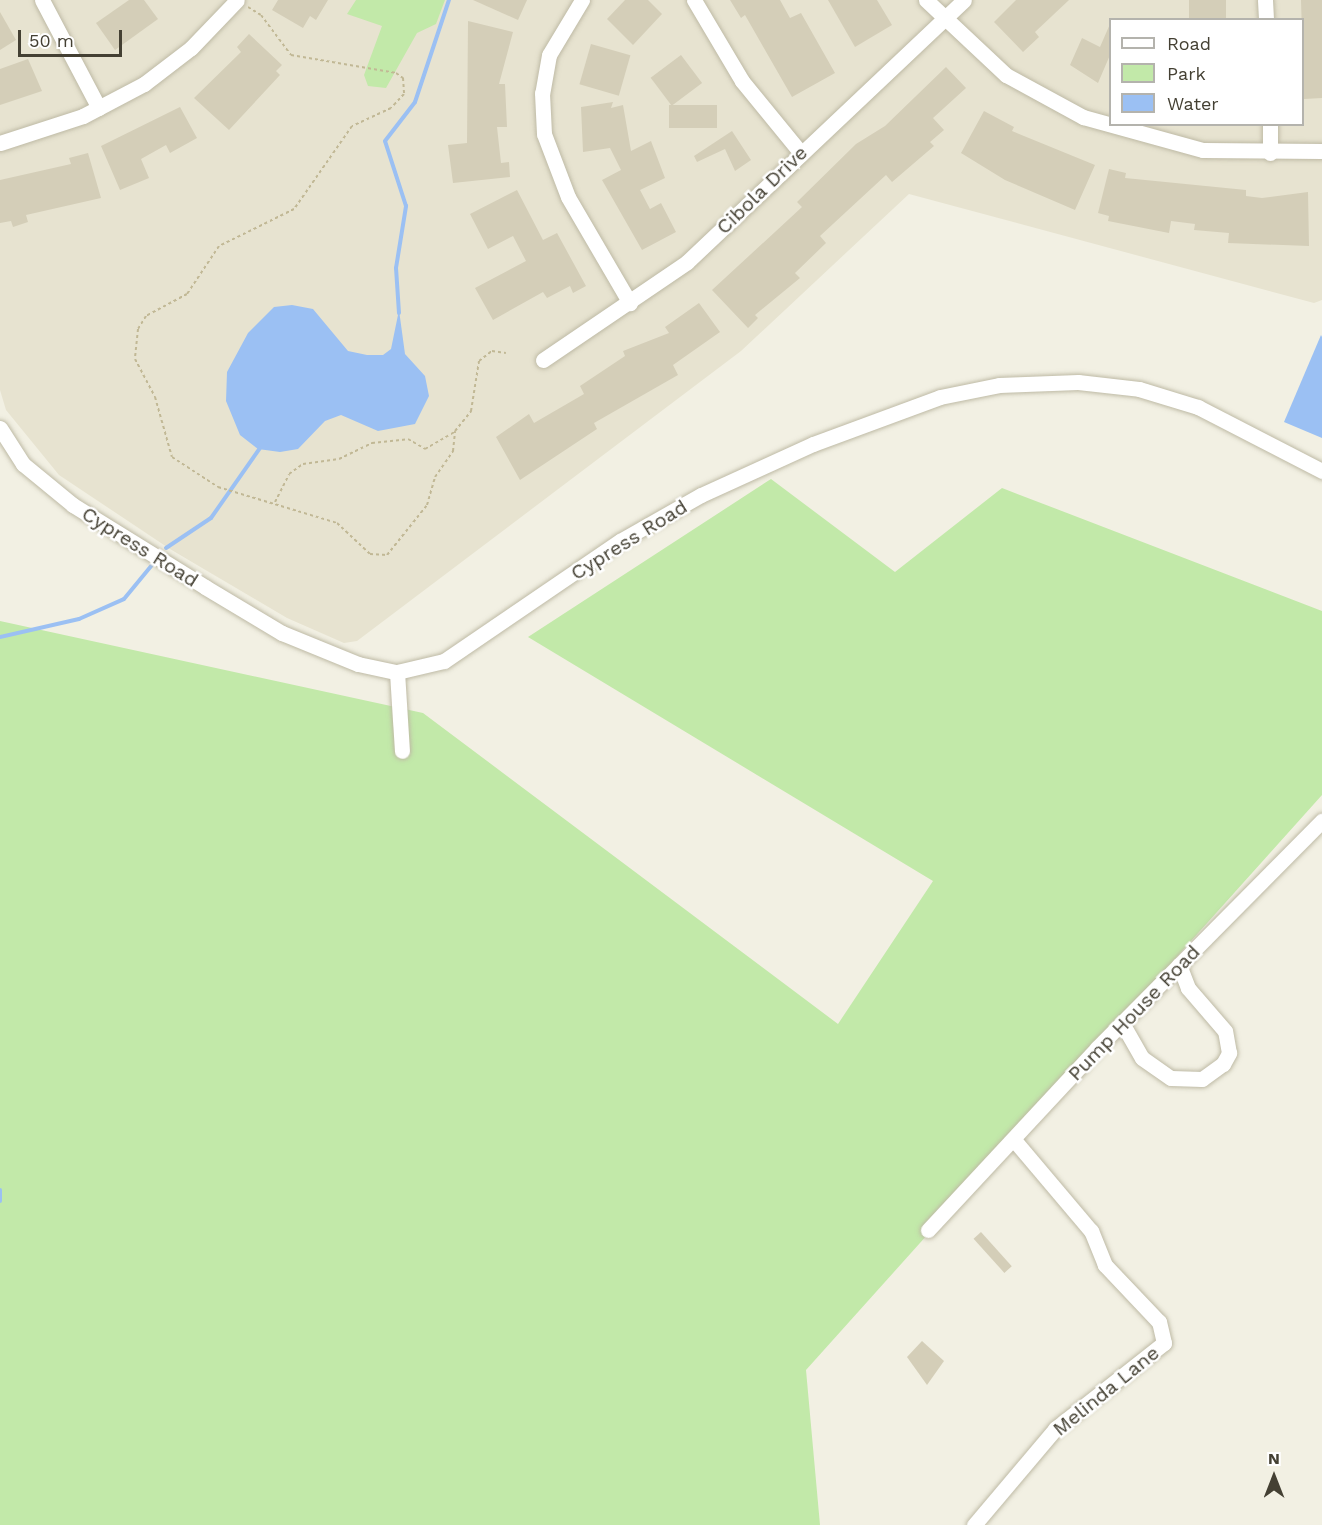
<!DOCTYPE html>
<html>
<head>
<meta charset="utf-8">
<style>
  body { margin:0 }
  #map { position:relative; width:1322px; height:1525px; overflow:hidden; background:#f2f0e3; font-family:"Work Sans",sans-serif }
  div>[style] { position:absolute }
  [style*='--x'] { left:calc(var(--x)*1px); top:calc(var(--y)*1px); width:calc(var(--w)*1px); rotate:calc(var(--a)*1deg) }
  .residential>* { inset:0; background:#e7e3d0 }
  .green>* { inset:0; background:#c2e9a9 }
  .water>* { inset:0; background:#9bc0f3 }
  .stream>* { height:4px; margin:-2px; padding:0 2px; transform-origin:2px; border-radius:2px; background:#9bc0f3 }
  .building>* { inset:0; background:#d4ceb8; transform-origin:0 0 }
  .path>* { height:2px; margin-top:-1px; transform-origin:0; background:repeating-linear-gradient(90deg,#c1b895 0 3px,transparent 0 6px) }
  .roads { filter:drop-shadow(0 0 2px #bebaa5) drop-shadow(0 0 2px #bebaa5) }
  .minor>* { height:15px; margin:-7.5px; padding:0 7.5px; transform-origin:7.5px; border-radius:7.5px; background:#fff }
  span { translate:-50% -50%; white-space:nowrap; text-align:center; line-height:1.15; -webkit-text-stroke:5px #fff; paint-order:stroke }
  .street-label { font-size:20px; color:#444033 }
  .legend { position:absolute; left:1109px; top:18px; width:195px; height:108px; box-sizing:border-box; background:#fff; border:2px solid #b4b3ad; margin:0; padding:8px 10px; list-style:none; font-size:18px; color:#444033 }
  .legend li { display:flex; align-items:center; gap:12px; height:30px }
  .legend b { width:30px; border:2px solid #b4b3ad }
  .north { position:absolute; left:1244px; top:1447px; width:60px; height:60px; -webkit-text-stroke:4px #fff; paint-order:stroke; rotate:0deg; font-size:16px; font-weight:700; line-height:24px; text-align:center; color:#444033 }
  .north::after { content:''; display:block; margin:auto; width:21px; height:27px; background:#444033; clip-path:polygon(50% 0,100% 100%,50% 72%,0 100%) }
  .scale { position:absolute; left:18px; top:30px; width:104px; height:27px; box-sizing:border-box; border:3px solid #444033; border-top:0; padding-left:8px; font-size:18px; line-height:21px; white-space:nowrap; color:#444033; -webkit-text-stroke:4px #fff; paint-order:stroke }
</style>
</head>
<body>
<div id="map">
  <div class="residential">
    <i style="clip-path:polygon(evenodd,0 0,1322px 0,1322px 300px,1314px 303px,909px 194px,741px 351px,357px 641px,344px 643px,287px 618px,170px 549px,59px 475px,6px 410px,0 390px,0 0,1110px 20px,1302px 20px,1302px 124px,1110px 124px,1110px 20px)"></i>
  </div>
  <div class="green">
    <i style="clip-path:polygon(356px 0,445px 0,436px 24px,417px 33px,386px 88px,368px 86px,364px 75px,382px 26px,347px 14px)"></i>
    <i style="clip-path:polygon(771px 479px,895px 572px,1002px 488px,1322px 611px,1322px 795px,806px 1370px,820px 1525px,0 1525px,0 621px,423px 713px,838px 1024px,933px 881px,528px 637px)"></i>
  </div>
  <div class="water">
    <i style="clip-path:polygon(292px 305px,313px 309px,348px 351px,367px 355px,383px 355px,391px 349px,399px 310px,405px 354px,425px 376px,429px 396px,415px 424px,378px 431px,341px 415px,325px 421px,298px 449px,280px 452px,258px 449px,240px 435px,226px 401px,227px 372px,248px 333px,274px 307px)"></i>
    <i style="clip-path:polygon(1321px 335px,1322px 337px,1322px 438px,1284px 422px)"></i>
  </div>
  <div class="stream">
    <i style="--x:399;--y:313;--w:45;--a:-93.8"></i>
    <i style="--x:396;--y:268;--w:63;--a:-80.8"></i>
    <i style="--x:406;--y:206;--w:68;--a:-107.9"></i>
    <i style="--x:385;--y:141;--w:49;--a:-52.4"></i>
    <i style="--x:415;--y:102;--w:108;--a:-71.6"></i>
    <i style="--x:166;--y:548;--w:54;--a:-33.7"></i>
    <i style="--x:211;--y:518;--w:85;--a:-55"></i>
    <i style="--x:0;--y:637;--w:81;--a:-12.8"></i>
    <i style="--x:79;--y:619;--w:49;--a:-24"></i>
    <i style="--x:124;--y:599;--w:44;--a:-50.5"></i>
    <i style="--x:0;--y:1190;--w:11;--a:90"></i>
  </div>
  <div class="building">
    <i style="clip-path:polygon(129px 0,144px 0,158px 19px,115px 50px,96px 23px)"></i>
    <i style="clip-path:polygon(278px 0,328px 0,316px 20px,310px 16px,303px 28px,272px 10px)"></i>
    <i style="clip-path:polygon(473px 0,527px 0,518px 20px)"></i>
    <i style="clip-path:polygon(625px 0,648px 0,662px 14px,633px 45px,607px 19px)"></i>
    <i style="clip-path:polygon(730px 0,780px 0,790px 18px,801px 13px,835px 73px,792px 97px,745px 15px,741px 18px)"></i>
    <i style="clip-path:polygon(828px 0,877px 0,892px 25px,855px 47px)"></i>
    <i style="clip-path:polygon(1016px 0,1069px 0,1035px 32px,1039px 37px,1023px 52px,994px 22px)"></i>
    <i style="left:1189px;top:0;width:37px;height:20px"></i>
    <i style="clip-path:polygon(1301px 0,1322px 0,1322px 98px,1304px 99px)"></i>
    <i style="clip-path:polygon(0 12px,16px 40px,0 50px)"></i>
    <i style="clip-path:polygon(468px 21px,513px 32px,499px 84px,505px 84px,507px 127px,497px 127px,501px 163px,509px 162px,510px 177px,453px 183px,448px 145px,467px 143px)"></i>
    <i style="clip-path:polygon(1110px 24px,1110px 55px,1098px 83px,1070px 65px,1082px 38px,1100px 47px)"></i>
    <i style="clip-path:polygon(249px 34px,282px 65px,276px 71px,280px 75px,229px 130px,194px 98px,241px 52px,237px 47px)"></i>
    <i style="left:591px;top:44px;width:41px;height:42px;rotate:16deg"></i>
    <i style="left:681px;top:55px;width:35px;height:38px;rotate:53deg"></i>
    <i style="clip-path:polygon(28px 59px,42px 91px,0 105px,0 69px)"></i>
    <i style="clip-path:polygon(946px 67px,966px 88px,933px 118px,944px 130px,930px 142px,934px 146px,892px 182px,886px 175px,820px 236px,826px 243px,795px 273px,800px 278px,755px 315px,758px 318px,748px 328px,712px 290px,802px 207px,797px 202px,856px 144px,885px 126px)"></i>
    <i style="clip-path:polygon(613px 102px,611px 108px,623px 105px,631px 151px,651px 141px,665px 178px,640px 190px,650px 209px,661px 203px,676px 232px,642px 250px,602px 180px,621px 170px,610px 148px,583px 152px,581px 107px)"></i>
    <i style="left:717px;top:105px;width:23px;height:48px;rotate:90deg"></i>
    <i style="clip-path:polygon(180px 107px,197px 138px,170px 153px,166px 145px,141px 159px,149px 178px,120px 190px,101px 146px)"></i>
    <i style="clip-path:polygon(984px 111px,1014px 127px,1012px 131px,1095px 165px,1075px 210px,1005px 180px,961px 153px)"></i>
    <i style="clip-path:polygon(732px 131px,751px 160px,735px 171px,725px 149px,697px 162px,694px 156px)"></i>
    <i style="clip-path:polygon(88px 153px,101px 198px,26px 215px,28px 222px,13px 227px,11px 221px,0 223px,0 180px,71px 164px,69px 158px)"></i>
    <i style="clip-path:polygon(1109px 169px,1126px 173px,1125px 178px,1246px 190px,1246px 196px,1262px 198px,1308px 192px,1309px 246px,1228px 243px,1229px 233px,1194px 230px,1195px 224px,1171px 221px,1169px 233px,1108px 221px,1109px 216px,1098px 213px)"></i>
    <i style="clip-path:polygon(517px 190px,543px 240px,557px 233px,586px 286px,573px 293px,570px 286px,547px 298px,543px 292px,493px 320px,475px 288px,526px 261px,513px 236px,488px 249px,470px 214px)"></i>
    <i style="clip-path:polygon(699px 303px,720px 332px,673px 365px,678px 375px,594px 423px,597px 429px,520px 480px,496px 437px,529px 414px,534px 423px,584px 394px,580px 386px,625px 356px,623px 351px,669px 333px,665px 327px)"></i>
    <i style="left:981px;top:1232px;width:46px;height:10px;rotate:48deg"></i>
    <i style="clip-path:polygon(922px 1341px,944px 1361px,927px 1385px,907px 1357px)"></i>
  </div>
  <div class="path">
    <i style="--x:248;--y:7;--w:15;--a:32"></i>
    <i style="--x:261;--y:15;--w:50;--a:53.1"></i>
    <i style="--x:291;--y:55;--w:107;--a:9.7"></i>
    <i style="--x:396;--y:73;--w:9;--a:36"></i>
    <i style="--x:403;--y:78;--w:16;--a:86"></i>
    <i style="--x:404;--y:94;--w:19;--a:133"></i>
    <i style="--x:391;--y:108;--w:43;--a:155.2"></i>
    <i style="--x:352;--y:126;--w:101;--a:124.9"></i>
    <i style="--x:294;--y:209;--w:84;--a:153.7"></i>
    <i style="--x:219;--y:246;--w:58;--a:123.7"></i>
    <i style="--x:187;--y:294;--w:47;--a:151.8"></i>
    <i style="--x:146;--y:316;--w:15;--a:122"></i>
    <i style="--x:138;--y:329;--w:30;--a:96"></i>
    <i style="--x:135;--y:359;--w:43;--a:62.2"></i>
    <i style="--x:155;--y:397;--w:62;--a:74.2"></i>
    <i style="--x:172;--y:457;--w:55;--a:33.1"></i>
    <i style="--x:218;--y:487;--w:124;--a:16.8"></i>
    <i style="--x:337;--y:523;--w:45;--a:43.2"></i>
    <i style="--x:370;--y:554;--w:17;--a:3"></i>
    <i style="--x:387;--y:555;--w:64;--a:-51.3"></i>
    <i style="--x:427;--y:505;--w:29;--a:-74"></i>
    <i style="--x:435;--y:477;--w:32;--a:-55"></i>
    <i style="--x:453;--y:451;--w:20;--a:-84"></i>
    <i style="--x:455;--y:431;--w:26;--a:-51"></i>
    <i style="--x:471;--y:411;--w:51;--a:-80.9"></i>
    <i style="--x:479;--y:361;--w:16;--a:-38"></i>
    <i style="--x:492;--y:351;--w:14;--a:8"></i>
    <i style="--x:275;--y:502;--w:31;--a:-63"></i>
    <i style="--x:289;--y:474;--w:17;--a:-36"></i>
    <i style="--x:303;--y:464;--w:36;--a:-8"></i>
    <i style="--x:339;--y:459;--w:37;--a:-26"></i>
    <i style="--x:372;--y:443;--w:36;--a:-6"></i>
    <i style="--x:408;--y:439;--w:20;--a:30"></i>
    <i style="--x:425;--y:449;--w:34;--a:-30"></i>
  </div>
  <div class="roads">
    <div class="minor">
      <i style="--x:42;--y:0;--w:122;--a:62.2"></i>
      <i style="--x:582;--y:0;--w:64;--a:121"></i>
      <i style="--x:549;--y:55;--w:39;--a:100"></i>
      <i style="--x:542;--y:93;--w:41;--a:87.2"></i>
      <i style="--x:544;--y:134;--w:67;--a:69.1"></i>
      <i style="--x:568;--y:197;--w:123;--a:59.7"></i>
      <i style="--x:694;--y:0;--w:94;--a:59.3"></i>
      <i style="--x:742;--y:81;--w:93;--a:50.7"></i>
      <i style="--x:926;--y:0;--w:110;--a:43.2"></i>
      <i style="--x:1006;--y:75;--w:88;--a:28.6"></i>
      <i style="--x:1083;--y:117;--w:124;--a:15.4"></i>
      <i style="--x:1203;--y:150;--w:119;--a:0.5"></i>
      <i style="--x:1265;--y:0;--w:20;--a:87"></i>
      <i style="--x:1270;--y:124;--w:29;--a:90"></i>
      <i style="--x:0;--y:143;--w:87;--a:-18"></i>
      <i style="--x:83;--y:116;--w:69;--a:-27.7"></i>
      <i style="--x:144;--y:84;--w:59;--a:-37.5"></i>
      <i style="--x:191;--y:48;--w:66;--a:-46.2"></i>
      <i style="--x:543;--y:360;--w:174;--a:-34.2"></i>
      <i style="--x:687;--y:262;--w:381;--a:-43.4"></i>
      <i style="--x:0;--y:428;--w:43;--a:57.4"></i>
      <i style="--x:23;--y:464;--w:65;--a:39.4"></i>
      <i style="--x:73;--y:505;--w:155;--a:31.8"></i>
      <i style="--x:205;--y:587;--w:90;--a:30.9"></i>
      <i style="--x:282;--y:633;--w:82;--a:22.2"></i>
      <i style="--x:358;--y:664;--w:40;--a:12"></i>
      <i style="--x:397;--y:672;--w:48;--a:-13.2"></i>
      <i style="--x:444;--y:661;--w:213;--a:-34.3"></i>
      <i style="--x:620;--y:541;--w:93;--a:-29.6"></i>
      <i style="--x:701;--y:495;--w:123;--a:-24.5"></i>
      <i style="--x:813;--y:444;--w:135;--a:-20.3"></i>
      <i style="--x:940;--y:397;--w:60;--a:-11.5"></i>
      <i style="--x:999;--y:385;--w:79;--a:-2.2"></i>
      <i style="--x:1078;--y:382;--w:61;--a:6.5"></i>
      <i style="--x:1139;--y:389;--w:62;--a:17"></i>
      <i style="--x:1198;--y:407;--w:140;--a:27.3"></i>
      <i style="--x:397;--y:672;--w:79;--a:86.4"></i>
      <i style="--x:1122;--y:1023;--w:40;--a:60.3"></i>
      <i style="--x:1142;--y:1058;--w:35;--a:35"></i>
      <i style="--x:1171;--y:1078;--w:31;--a:2"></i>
      <i style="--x:1202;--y:1079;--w:26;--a:-36"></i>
      <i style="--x:1223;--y:1064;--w:13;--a:-61"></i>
      <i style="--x:1229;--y:1053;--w:22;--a:-100"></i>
      <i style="--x:1225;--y:1031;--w:57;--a:-130.7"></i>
      <i style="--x:1188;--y:988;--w:25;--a:-111"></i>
      <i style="--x:928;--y:1230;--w:248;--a:-47.1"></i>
      <i style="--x:1097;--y:1048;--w:320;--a:-45.3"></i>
      <i style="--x:974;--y:1525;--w:126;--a:-49.8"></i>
      <i style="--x:1055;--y:1429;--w:139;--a:-38.3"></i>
      <i style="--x:1164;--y:1343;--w:22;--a:-103"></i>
      <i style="--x:1159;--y:1322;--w:79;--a:-133.5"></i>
      <i style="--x:1105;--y:1265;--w:37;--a:-112"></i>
      <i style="--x:1091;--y:1231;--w:119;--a:-130.2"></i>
    </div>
  </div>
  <div class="street-label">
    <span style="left:762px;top:190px;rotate:-44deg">Cibola Drive</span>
    <span style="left:629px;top:540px;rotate:-32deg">Cypress Road</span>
    <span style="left:140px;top:547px;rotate:32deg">Cypress Road</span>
    <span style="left:1134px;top:1013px;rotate:-46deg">Pump House Road</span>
    <span style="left:1106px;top:1391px;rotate:-39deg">Melinda Lane</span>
  </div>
  <ul class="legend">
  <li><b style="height:8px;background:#fff"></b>Road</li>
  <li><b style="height:16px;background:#c2e9a9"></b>Park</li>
  <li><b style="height:16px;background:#9bc0f3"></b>Water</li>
  </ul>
  <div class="north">N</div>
  <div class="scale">50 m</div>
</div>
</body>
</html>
